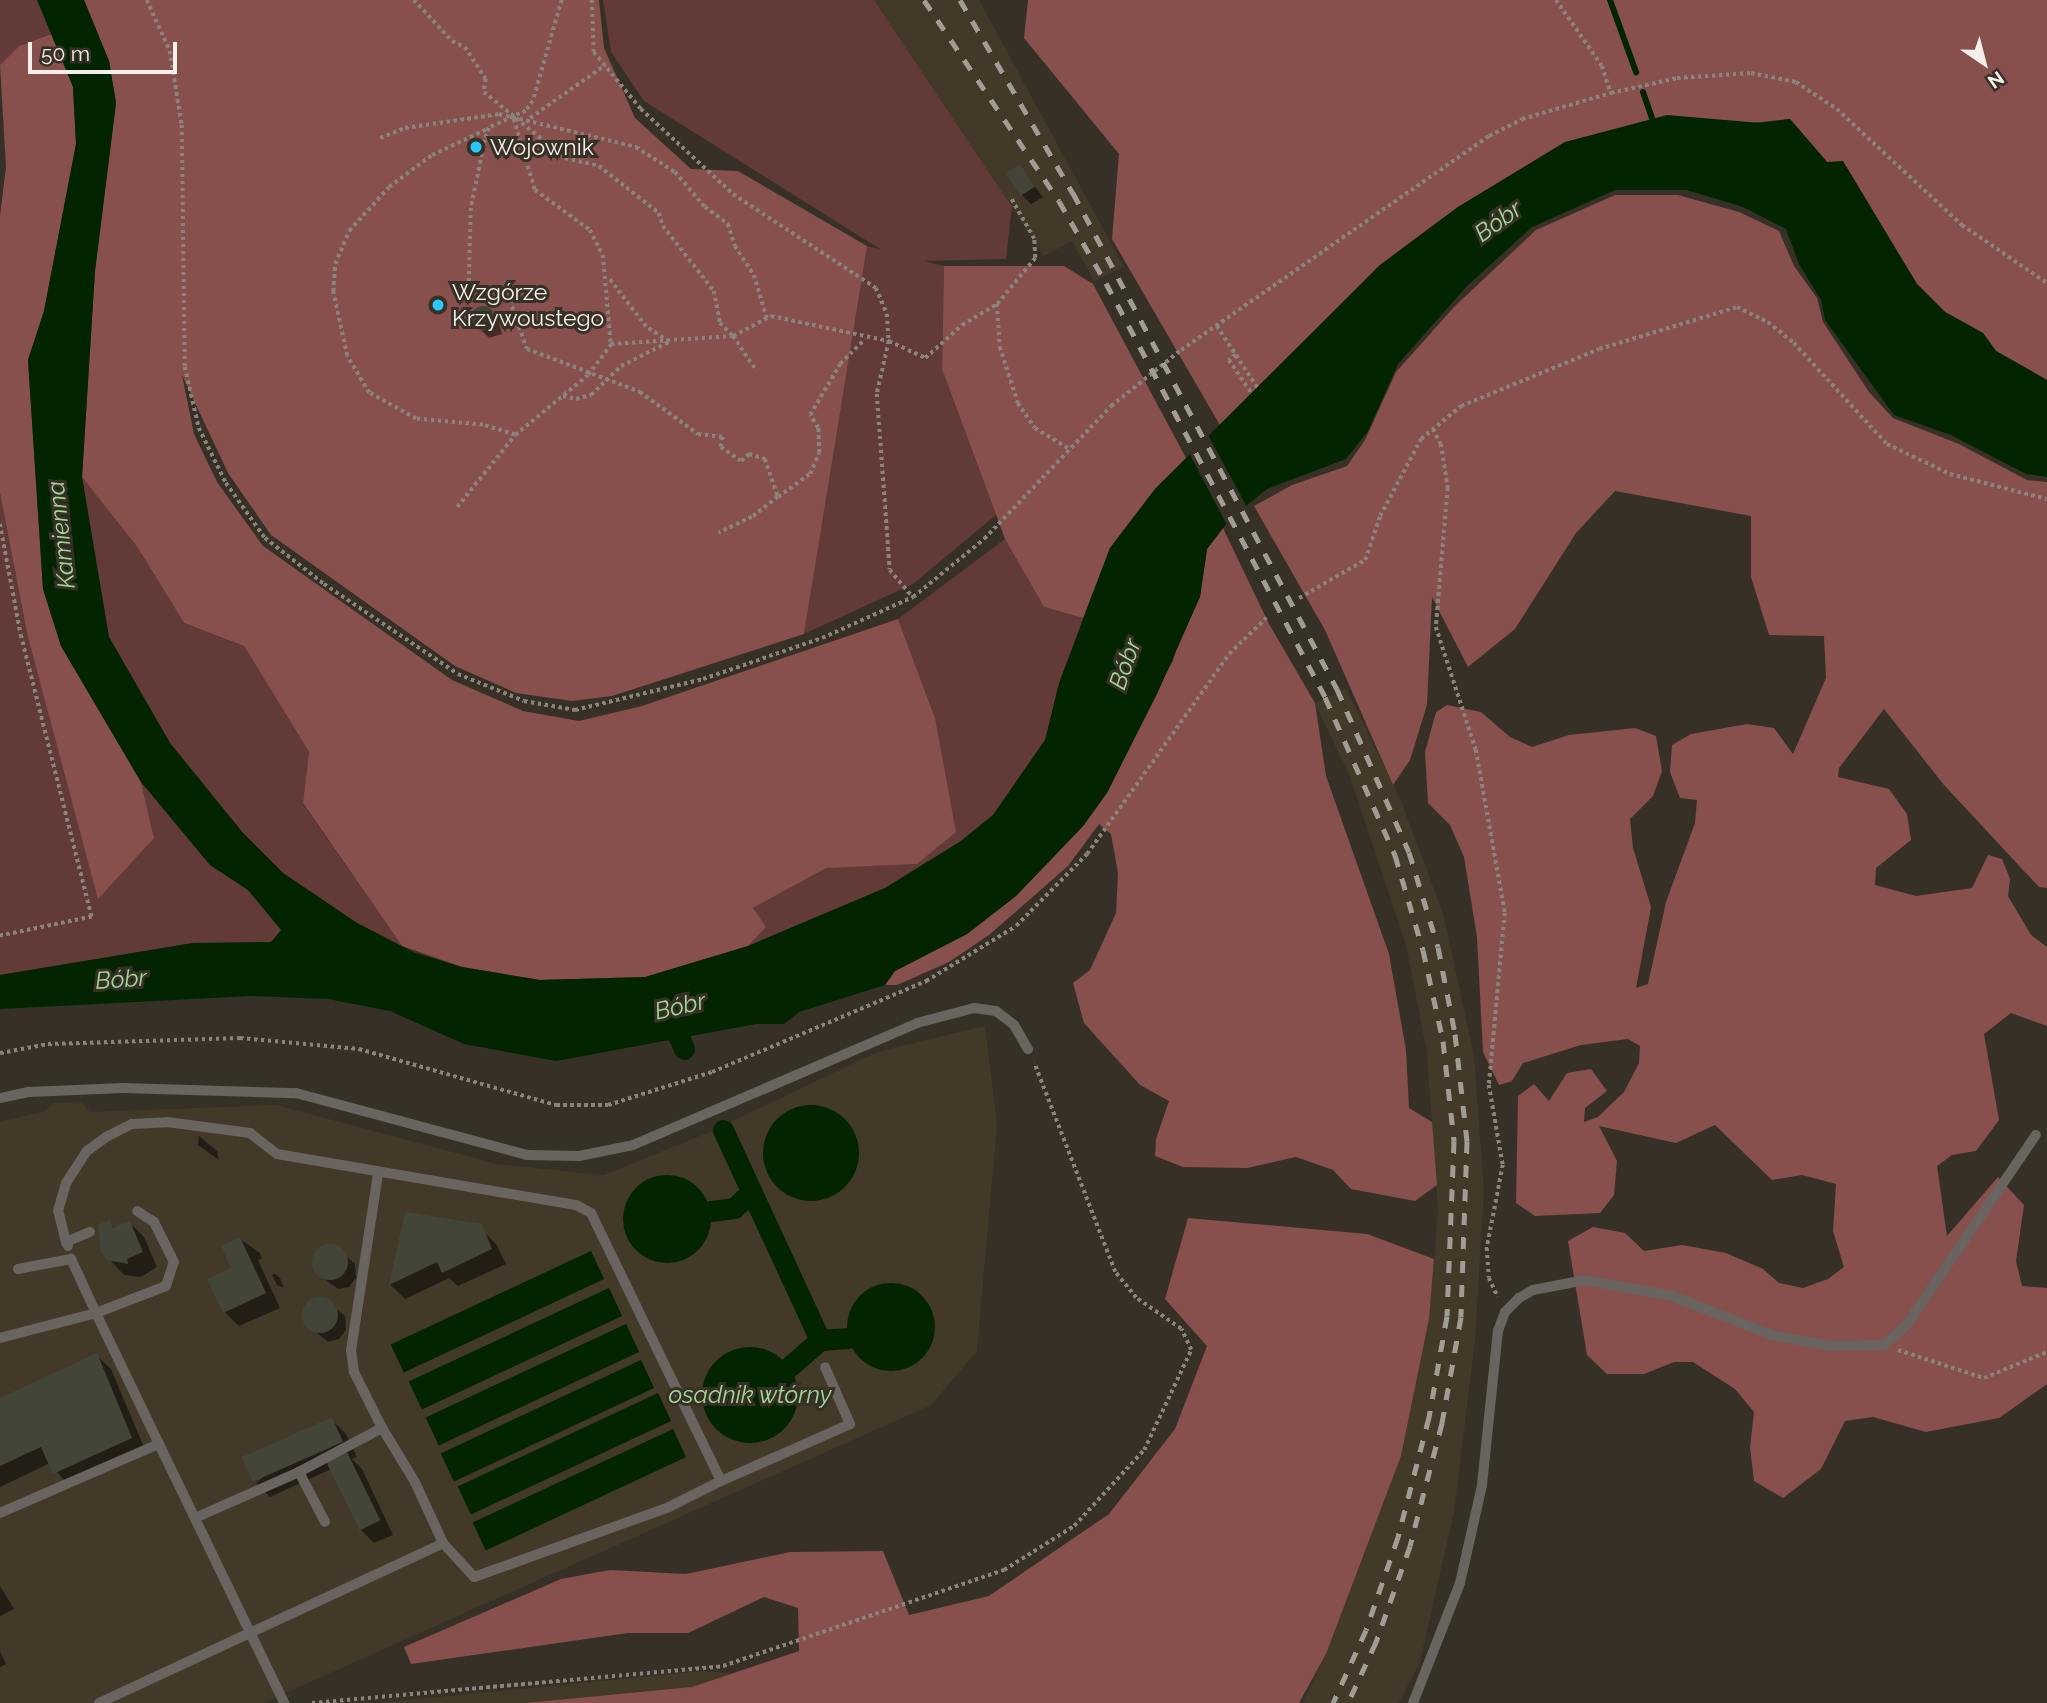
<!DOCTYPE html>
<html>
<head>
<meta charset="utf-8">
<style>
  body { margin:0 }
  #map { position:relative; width:2047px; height:1703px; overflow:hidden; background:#363026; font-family:Raleway,sans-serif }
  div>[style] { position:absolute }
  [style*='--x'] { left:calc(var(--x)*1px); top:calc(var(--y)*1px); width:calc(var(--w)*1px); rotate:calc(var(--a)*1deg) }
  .built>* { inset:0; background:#423929 }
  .green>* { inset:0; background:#623a38 }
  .forest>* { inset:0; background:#88504d }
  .water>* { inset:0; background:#032400; transform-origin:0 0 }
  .round { border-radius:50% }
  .pier>* { inset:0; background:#363026 }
  .shadow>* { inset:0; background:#0007 }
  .stream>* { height:6px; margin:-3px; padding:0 3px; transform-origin:3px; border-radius:3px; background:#032400 }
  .canal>* { height:21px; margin:-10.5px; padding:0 10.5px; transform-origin:10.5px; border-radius:10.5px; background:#032400 }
  .building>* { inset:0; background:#444539; transform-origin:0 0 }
  .path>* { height:3.5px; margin-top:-1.75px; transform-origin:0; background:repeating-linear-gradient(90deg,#8a847c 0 3.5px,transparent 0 7px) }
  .lane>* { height:10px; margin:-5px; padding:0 5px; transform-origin:5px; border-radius:5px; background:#696460 }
  .rail>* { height:5px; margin-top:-2.5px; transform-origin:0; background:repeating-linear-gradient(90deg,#a29d94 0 12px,transparent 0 24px) }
  .dots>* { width:19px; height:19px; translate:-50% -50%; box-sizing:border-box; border:4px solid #363026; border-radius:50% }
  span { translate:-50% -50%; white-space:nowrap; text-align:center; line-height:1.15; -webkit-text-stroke:6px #363026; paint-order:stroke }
  .poi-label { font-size:23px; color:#f4f0e9 }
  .left { translate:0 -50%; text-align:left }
  .water-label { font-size:24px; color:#a3d998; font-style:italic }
  .north { position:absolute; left:1949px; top:28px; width:70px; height:70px; -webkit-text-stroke:5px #363026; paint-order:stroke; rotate:145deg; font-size:19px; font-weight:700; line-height:28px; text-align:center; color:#f4f0e9 }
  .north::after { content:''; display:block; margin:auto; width:24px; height:32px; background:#f4f0e9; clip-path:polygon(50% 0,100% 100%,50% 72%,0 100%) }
  .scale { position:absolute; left:28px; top:42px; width:149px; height:32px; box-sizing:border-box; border:4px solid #f4f0e9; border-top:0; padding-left:9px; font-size:21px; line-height:24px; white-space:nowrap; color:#f4f0e9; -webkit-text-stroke:5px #363026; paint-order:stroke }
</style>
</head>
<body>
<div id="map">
  <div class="built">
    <i style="clip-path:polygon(873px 0,979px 0,1124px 267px,1094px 281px,1072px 241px,1044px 256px)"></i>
    <i style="clip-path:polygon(1346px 688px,1401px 801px,1443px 913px,1474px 1056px,1484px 1191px,1475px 1341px,1454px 1512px,1420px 1662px,1399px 1703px,1303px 1703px,1326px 1654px,1401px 1456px,1429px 1319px,1438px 1211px,1427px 1053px,1406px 945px,1350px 777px,1315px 703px)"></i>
    <i style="clip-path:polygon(985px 1026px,997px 1124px,977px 1351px,931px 1405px,263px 1703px,0 1703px,0 1122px,45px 1111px,54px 1103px,82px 1102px,90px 1112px,276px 1105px,497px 1164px,604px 1175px,712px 1131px,877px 1052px)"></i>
    <i style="clip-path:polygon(704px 1671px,962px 1695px,1229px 1703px,378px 1703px)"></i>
  </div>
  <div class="green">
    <i style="clip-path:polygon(0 0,37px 0,54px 33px,19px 46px,0 65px)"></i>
    <i style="clip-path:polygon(603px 0,874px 0,1012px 207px,1006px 259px,924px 261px,944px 266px,942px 369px,996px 515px,913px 584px,804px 634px,857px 295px,867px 246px,880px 249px,644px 101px,611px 52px)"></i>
    <i style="clip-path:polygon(82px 477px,138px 548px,184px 623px,244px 646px,309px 752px,303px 804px,402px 946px,357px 923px,283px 873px,243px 833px,170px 743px,109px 637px)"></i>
    <i style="clip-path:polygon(0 493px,27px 633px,154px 838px,141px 782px,210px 865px,248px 890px,282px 930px,271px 942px,193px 943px,0 975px)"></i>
    <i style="clip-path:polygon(1005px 539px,1044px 607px,1083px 618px,1045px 740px,993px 815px,961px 841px,885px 888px,748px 946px,765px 927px,753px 908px,826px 867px,917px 864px,935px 718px,898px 619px)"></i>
  </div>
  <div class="forest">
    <i style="clip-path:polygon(84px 0,599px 0,604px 48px,635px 118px,691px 169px,738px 171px,867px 246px,804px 634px,612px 696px,572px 701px,516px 693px,455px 666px,271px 535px,228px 473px,182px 375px,194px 434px,217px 482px,263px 546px,452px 680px,523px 711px,579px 721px,642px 706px,898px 619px,935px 718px,956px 832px,917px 864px,826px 868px,753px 908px,766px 927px,748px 946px,645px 977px,540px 980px,462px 967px,402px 946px,303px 803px,309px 752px,244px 646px,184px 623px,138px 548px,82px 477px,95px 271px,116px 103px,109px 61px)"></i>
    <i style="clip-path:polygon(1028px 0,2047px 0,2047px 380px,1996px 351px,1983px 333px,1945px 312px,1917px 284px,1874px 216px,1790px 119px,1565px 142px,1458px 207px,1380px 265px,1221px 427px,1112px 239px,1119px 154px,1024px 38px)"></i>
    <i style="clip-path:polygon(54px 33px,73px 87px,76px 144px,44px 311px,28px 360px,43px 589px,61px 646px,141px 782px,154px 838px,98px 899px,27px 633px,0 493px,0 216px,6px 167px,0 65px,19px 46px)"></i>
    <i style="clip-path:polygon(1615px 195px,1678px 195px,1739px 212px,1779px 231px,1794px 266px,1817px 298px,1823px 322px,1869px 392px,1893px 418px,1959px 444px,2027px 480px,2047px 482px,2047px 888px,2039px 887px,1944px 785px,1884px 709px,1839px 768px,1838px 777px,1889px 789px,1907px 814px,1911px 840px,1876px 868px,1875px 885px,1916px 896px,1972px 888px,1988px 855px,2002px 859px,2010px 879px,2008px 896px,2031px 935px,2047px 947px,2047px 1026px,2011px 1013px,1984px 1034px,1999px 1120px,1976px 1151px,1952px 1155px,1937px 1166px,1947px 1236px,1998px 1177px,2024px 1205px,2016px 1261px,2022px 1286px,2047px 1288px,2047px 1384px,1999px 1418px,1926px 1432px,1873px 1417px,1845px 1421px,1821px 1469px,1783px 1498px,1754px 1481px,1750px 1447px,1754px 1412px,1735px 1389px,1693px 1362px,1674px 1362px,1644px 1374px,1607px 1374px,1587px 1355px,1568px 1241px,1593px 1227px,1625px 1233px,1644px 1251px,1682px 1245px,1726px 1253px,1763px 1269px,1779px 1283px,1803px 1288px,1828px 1279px,1844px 1267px,1833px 1231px,1836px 1184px,1802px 1175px,1772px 1180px,1715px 1125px,1676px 1143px,1599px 1126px,1617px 1161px,1614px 1195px,1600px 1213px,1535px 1216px,1516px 1203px,1518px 1096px,1534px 1084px,1549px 1101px,1567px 1073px,1591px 1069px,1607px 1091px,1585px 1108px,1584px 1122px,1598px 1117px,1624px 1092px,1639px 1063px,1640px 1046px,1628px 1039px,1581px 1045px,1523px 1063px,1512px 1081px,1499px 1085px,1483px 1052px,1477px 937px,1464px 857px,1450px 825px,1428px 803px,1425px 752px,1436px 712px,1447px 705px,1481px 712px,1510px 737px,1532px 747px,1569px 735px,1635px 728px,1656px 736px,1662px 771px,1653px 796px,1630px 819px,1633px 848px,1651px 907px,1636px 988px,1648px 984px,1666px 902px,1695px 823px,1697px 800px,1680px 798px,1670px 772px,1672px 745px,1691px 734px,1747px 724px,1774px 728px,1793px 754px,1826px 678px,1824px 636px,1769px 635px,1751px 577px,1751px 516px,1615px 491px,1576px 533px,1515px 629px,1468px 667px,1432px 597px,1427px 705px,1410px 760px,1393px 785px,1325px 630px,1254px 506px,1292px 485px,1347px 466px,1365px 440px,1396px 372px,1455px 306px,1536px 230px)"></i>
    <i style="clip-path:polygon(944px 266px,1064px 266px,1093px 284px,1186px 458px,1155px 489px,1110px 548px,1083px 618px,1044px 607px,1005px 539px,942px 369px)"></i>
    <i style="clip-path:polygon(1223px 528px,1269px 624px,1315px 703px,1326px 776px,1389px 954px,1406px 1050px,1409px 1108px,1432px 1122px,1437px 1185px,1415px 1201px,1351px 1189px,1333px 1170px,1296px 1157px,1247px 1168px,1183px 1167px,1155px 1156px,1156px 1139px,1169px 1101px,1140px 1085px,1084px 1023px,1073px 983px,1090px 970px,1116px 913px,1118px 873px,1111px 834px,1099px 824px,1068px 866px,989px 935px,949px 962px,897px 985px,885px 985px,895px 971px,967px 934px,1016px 896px,1084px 825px,1173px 661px,1181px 632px,1200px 597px,1207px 549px)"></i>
    <i style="clip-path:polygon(1188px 1218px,1367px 1234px,1434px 1259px,1429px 1319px,1401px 1456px,1326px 1654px,1299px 1703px,526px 1703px,692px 1687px,799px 1651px,798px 1608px,764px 1597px,688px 1633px,628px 1633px,411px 1664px,404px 1647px,561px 1579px,610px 1570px,686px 1574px,790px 1552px,883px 1551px,909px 1615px,989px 1596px,1109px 1514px,1175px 1429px,1207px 1346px,1165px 1299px)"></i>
  </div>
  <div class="water">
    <i style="clip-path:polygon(37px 0,84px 0,109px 61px,116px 103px,95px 271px,82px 477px,109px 637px,170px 743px,243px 833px,283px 873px,357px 923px,415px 953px,462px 967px,540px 980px,645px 977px,748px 946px,885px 888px,961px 841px,993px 815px,1045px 740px,1059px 683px,1110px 548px,1155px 489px,1380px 265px,1458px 207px,1565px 142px,1667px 115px,1760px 123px,1790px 119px,1827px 162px,1843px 161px,1917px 284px,1945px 312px,1983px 333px,1996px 351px,2047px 380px,2047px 477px,2026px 474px,1951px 435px,1894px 415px,1825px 320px,1821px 300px,1799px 264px,1786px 229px,1743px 207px,1687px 190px,1615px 190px,1532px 227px,1467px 286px,1398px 364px,1368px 431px,1346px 459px,1267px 489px,1230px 519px,1207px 549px,1200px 597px,1157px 694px,1107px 793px,1084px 825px,1016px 896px,967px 934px,895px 971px,885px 985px,799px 1012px,784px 1024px,756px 1024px,556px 1061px,464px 1044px,390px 1011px,328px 999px,251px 996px,0 1009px,0 975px,193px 943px,271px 942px,281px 930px,248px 890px,210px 865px,141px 782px,61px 646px,43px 589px,28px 360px,44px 311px,76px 144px,73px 87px)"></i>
    <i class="round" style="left:763px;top:1105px;width:96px;height:96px"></i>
    <i class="round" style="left:623px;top:1175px;width:88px;height:88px"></i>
    <i style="left:591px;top:1251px;width:31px;height:221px;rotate:65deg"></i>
    <i class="round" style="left:847px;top:1283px;width:88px;height:88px"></i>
    <i style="left:609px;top:1288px;width:31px;height:221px;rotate:65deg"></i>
    <i style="left:626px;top:1324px;width:31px;height:221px;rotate:65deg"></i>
    <i class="round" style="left:702px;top:1347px;width:96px;height:96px"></i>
    <i style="left:641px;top:1360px;width:31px;height:221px;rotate:65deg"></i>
    <i style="left:658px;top:1393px;width:31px;height:221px;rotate:65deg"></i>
    <i style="left:673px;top:1429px;width:31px;height:221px;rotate:65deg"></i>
  </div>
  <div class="pier">
    <i style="clip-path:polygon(1207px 433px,1248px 509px,1228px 527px,1187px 449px)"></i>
  </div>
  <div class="shadow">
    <i style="clip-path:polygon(1019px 166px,1043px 197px,1031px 204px,1022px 195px)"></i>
    <i style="clip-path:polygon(479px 309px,488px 309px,498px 319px,502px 334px,489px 338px,479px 328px,474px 315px)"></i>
    <i style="clip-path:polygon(199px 1136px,217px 1151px,219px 1160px,198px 1145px)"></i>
    <i style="clip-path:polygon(407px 1214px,481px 1229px,496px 1244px,506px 1264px,458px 1286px,449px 1278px,405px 1299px,390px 1284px)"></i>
    <i style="clip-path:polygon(109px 1222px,116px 1229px,130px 1223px,144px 1237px,157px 1267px,141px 1277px,124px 1275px,109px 1259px)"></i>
    <i style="clip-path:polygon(240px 1239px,260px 1253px,262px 1258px,258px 1260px,280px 1308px,239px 1326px,225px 1312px)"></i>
    <i style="clip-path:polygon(334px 1246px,355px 1264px,356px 1278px,349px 1287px,338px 1289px,317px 1273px,314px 1260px,321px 1249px)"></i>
    <i style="clip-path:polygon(275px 1274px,280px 1278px,284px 1288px,277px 1285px,272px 1275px)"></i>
    <i style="clip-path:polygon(323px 1298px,345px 1316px,346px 1330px,339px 1339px,328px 1342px,307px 1325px,303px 1312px,310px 1301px)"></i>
    <i style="clip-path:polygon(96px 1355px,111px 1369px,146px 1452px,70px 1488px,50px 1463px,0 1487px,0 1400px)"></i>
    <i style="clip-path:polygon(331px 1419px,346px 1434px,357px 1457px,352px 1459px,362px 1469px,393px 1535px,374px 1543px,360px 1529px,331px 1469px,270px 1497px,256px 1483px)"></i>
    <i style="clip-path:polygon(0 1586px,14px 1609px,0 1616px)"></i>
    <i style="clip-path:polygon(0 1651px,6px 1664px,0 1667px)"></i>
  </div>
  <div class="stream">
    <i style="--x:1610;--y:0;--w:77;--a:70.1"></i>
    <i style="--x:1643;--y:92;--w:37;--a:71"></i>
  </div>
  <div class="canal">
    <i style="--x:669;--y:1015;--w:37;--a:66"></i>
    <i style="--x:723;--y:1130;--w:231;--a:65.2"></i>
    <i style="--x:711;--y:1211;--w:23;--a:-7"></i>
    <i style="--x:734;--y:1208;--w:23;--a:-43"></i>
    <i style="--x:789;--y:1367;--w:41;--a:-41.1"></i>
    <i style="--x:820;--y:1340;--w:28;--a:-4"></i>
  </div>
  <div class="building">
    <i style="left:1020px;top:164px;width:27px;height:17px;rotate:57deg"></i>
    <i class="round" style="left:471px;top:306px;width:24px;height:24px"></i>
    <i style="clip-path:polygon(405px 1212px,482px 1224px,492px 1249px,442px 1273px,437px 1262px,389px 1285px)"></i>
    <i style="clip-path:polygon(110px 1220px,113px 1228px,130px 1221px,143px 1252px,127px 1259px,128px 1264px,107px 1260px,101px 1252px,98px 1225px)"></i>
    <i style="clip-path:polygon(240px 1237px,266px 1293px,223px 1313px,207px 1279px,231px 1268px,221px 1246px)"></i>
    <i class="round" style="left:312px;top:1244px;width:36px;height:36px"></i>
    <i class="round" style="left:302px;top:1297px;width:36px;height:36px"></i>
    <i style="clip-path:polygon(97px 1353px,132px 1438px,53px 1474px,41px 1447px,0 1466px,0 1398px)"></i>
    <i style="left:332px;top:1417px;width:27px;height:99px;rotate:66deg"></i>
    <i style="left:347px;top:1452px;width:76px;height:23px;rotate:64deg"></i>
  </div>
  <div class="path">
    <i style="--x:147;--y:0;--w:56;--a:65.7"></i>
    <i style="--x:170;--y:51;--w:75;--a:80.8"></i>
    <i style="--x:182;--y:125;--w:242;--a:89.3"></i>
    <i style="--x:185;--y:367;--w:63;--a:77.1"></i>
    <i style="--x:199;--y:428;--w:61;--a:63.9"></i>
    <i style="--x:226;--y:483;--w:67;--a:54.7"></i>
    <i style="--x:265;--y:538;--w:75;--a:37.9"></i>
    <i style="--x:324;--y:584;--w:161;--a:33.9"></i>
    <i style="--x:458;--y:674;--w:71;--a:22.2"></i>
    <i style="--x:524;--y:701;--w:52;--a:10"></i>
    <i style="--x:575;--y:710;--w:132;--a:-13.6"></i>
    <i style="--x:703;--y:679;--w:126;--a:-19"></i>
    <i style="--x:822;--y:638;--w:100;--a:-24.3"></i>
    <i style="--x:913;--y:597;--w:92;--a:-39.2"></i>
    <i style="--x:984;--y:539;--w:184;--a:-46.3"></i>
    <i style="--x:1111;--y:406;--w:90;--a:-38.7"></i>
    <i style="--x:1181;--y:350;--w:375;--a:-34.8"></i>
    <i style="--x:1489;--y:136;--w:37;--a:-27"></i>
    <i style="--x:1522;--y:119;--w:93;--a:-16.3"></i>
    <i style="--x:1611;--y:93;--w:68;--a:-12.8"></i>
    <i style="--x:1677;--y:78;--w:74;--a:-3.9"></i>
    <i style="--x:1751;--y:73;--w:46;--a:11.3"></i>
    <i style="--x:1796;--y:82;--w:49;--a:33.4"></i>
    <i style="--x:1837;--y:109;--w:171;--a:42.9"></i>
    <i style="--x:1962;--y:225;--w:103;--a:34.3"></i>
    <i style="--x:414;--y:0;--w:56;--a:47.2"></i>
    <i style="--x:452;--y:41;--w:14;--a:25"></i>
    <i style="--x:465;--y:47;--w:38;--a:57"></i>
    <i style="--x:486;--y:79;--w:13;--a:99"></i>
    <i style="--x:484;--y:92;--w:104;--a:39.2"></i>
    <i style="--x:565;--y:158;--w:35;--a:13"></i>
    <i style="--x:599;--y:166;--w:76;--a:38.1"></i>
    <i style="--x:659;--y:213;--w:14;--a:73"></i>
    <i style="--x:663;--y:226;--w:83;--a:51.9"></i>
    <i style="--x:714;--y:291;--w:33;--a:79"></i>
    <i style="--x:720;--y:323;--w:18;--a:45"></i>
    <i style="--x:733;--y:336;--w:43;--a:-27.8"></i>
    <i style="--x:771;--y:316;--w:121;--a:12"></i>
    <i style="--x:889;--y:341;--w:40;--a:25"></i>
    <i style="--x:925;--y:358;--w:50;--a:-41.7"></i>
    <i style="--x:962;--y:325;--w:41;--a:-31"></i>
    <i style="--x:997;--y:304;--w:60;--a:-50.4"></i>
    <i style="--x:1035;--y:258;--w:19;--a:-93"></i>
    <i style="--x:1034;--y:239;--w:48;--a:-119.7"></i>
    <i style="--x:562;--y:0;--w:105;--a:106"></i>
    <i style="--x:533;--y:101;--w:12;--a:125"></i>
    <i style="--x:526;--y:111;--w:41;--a:155.3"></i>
    <i style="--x:489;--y:128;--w:13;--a:108"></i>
    <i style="--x:485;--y:140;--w:69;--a:101.6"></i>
    <i style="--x:471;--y:208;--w:76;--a:91.5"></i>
    <i style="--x:469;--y:284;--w:44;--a:21.3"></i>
    <i style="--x:510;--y:300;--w:52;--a:70.9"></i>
    <i style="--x:527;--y:349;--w:121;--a:20.8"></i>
    <i style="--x:640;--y:392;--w:72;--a:35.9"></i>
    <i style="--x:698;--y:434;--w:25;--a:7"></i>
    <i style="--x:723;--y:437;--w:10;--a:101"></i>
    <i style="--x:721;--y:447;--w:24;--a:35"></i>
    <i style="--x:741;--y:461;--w:11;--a:-41"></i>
    <i style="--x:749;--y:454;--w:17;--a:17"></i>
    <i style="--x:765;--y:459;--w:40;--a:71.1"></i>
    <i style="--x:778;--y:497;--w:33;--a:142"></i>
    <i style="--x:752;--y:517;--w:37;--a:154"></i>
    <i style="--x:592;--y:0;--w:52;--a:87.8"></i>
    <i style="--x:594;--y:52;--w:74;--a:50.5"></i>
    <i style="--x:641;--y:109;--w:125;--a:42.7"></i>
    <i style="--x:733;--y:194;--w:171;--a:33.3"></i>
    <i style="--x:876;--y:288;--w:28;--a:67"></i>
    <i style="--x:887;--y:314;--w:27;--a:86"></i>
    <i style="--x:889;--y:341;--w:54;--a:102.8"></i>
    <i style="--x:877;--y:394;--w:176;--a:85.8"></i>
    <i style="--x:890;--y:570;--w:35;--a:50"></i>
    <i style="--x:1556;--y:0;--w:80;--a:55.1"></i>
    <i style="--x:1602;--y:66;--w:28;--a:72"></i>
    <i style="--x:530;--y:118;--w:92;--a:-35.2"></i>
    <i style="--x:514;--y:119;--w:74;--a:73.5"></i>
    <i style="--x:535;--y:190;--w:68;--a:36"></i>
    <i style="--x:590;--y:230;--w:28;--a:63"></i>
    <i style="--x:603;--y:255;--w:89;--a:84.9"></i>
    <i style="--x:380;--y:138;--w:27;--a:-22"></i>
    <i style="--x:405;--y:128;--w:95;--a:-8.5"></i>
    <i style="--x:499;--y:114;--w:141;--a:13.5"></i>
    <i style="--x:636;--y:147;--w:46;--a:32.7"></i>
    <i style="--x:675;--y:172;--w:46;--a:49.4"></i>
    <i style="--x:705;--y:207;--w:29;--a:36"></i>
    <i style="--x:728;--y:224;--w:23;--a:72"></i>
    <i style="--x:735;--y:246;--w:35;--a:57"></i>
    <i style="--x:754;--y:275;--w:45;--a:73.2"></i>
    <i style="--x:997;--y:304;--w:43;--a:86"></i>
    <i style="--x:1000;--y:347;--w:59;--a:72.2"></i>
    <i style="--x:1018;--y:403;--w:30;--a:56"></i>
    <i style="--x:1035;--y:428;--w:42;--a:31.4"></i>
    <i style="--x:1217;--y:326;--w:77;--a:56.7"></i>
    <i style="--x:1236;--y:355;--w:9;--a:144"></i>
    <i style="--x:1229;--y:360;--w:42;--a:55.6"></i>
    <i style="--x:563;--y:396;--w:13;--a:13"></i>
    <i style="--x:576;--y:399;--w:16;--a:-15"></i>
    <i style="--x:591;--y:395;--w:42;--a:-44"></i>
    <i style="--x:621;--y:366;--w:54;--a:-26.6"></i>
    <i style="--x:669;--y:342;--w:27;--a:-147"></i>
    <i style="--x:646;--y:327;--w:61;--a:-127.6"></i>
    <i style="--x:1433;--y:429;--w:17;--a:62"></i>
    <i style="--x:1441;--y:444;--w:45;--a:81"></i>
    <i style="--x:1448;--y:488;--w:140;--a:94.9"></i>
    <i style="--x:1436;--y:627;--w:129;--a:72"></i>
    <i style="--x:1476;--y:750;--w:166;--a:79.9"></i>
    <i style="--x:1505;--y:913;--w:173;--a:95.3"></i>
    <i style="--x:1489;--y:1085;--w:81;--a:80.1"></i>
    <i style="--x:1503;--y:1165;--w:85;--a:100.9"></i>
    <i style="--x:1487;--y:1248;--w:30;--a:86"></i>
    <i style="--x:1489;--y:1278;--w:21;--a:65"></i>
    <i style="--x:515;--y:435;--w:94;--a:-39.4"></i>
    <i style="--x:588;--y:375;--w:39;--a:-53"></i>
    <i style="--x:611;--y:344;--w:122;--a:-3.8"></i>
    <i style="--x:733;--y:336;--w:42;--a:55.6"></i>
    <i style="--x:778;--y:497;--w:39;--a:-36"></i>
    <i style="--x:810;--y:474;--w:23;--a:-67"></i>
    <i style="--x:819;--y:453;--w:25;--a:-92"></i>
    <i style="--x:818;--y:428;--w:15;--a:-122"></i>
    <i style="--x:810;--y:415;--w:59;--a:-59.5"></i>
    <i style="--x:840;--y:364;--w:35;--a:-45"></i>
    <i style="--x:457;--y:507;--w:92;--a:-51.1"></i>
    <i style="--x:515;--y:435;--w:34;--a:-163"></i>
    <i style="--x:483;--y:425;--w:67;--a:-174.9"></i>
    <i style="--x:416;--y:419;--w:54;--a:-151"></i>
    <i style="--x:369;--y:393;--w:43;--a:-120.7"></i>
    <i style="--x:347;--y:356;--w:66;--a:-102.3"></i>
    <i style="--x:333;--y:292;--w:28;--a:-86"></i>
    <i style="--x:335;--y:264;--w:36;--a:-67"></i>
    <i style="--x:349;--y:231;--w:59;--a:-47.7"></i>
    <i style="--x:389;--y:187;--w:54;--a:-36.7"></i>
    <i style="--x:432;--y:155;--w:63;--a:-25.3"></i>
    <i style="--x:0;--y:524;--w:113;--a:79.3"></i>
    <i style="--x:21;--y:635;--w:291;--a:75.9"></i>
    <i style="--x:92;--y:917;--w:94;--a:168.3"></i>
    <i style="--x:1299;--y:598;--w:76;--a:-29.9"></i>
    <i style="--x:1365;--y:560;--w:46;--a:-71.2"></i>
    <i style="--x:1380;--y:516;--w:87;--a:-62"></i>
    <i style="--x:1421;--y:439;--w:52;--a:-39.5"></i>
    <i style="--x:1461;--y:406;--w:149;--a:-22.4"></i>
    <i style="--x:1599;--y:349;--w:144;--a:-16.9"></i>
    <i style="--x:1737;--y:307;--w:34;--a:26"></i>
    <i style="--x:1768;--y:322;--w:33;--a:39"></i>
    <i style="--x:1794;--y:343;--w:137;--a:47.4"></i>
    <i style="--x:1887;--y:444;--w:70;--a:25.5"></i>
    <i style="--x:1950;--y:474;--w:100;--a:14.5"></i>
    <i style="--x:0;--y:1053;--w:49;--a:-10.6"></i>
    <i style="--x:48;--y:1044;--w:192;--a:-1.8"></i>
    <i style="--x:240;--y:1038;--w:120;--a:5.3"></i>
    <i style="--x:359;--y:1049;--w:205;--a:15.9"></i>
    <i style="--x:556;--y:1105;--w:52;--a:0"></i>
    <i style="--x:608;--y:1105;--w:109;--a:-17.6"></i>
    <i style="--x:712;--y:1072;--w:233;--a:-23"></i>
    <i style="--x:926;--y:981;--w:105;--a:-31.4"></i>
    <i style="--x:1016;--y:926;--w:101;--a:-45.4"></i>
    <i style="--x:1087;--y:854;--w:245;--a:-54.6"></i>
    <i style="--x:1229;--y:654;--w:52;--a:-44.2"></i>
    <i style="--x:1898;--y:1350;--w:90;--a:18"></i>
    <i style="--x:1984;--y:1378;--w:68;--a:-22.4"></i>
    <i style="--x:312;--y:1703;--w:413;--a:-5.1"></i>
    <i style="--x:723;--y:1666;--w:297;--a:-18.9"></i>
    <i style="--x:1004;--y:1570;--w:83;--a:-32.2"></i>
    <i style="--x:1074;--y:1526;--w:103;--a:-47.4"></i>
    <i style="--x:1144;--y:1450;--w:110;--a:-64.8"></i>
    <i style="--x:1191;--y:1350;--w:23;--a:-115"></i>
    <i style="--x:1181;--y:1329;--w:55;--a:-145.4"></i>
    <i style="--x:1136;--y:1298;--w:33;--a:-129"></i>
    <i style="--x:1115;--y:1272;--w:224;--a:-111.2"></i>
  </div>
  <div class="lane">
    <i style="--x:0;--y:1098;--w:30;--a:-12"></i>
    <i style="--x:29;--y:1092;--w:94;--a:-2.4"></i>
    <i style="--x:123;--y:1088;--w:173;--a:1.7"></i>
    <i style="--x:296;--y:1093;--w:239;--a:15"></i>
    <i style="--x:527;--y:1155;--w:52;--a:1.1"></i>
    <i style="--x:579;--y:1156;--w:55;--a:-11.5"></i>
    <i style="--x:633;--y:1145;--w:309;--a:-23.2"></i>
    <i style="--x:917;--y:1023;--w:59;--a:-14.7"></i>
    <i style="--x:974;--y:1008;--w:22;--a:8"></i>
    <i style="--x:996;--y:1011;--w:23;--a:38"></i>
    <i style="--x:1014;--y:1025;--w:28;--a:60"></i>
    <i style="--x:378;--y:1174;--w:178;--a:98.7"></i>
    <i style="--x:351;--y:1350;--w:22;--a:82"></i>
    <i style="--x:354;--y:1372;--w:63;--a:63.4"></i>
    <i style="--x:66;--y:1242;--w:32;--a:-104"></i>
    <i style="--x:58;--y:1211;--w:29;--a:-74"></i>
    <i style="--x:66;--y:1183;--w:38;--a:-57"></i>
    <i style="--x:87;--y:1151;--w:24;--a:-36"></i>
    <i style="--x:106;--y:1137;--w:29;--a:-27"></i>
    <i style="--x:132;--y:1124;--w:35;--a:-3"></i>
    <i style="--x:167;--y:1122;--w:84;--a:7.5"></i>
    <i style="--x:250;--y:1133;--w:34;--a:38"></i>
    <i style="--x:277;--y:1154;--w:303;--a:9.7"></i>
    <i style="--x:576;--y:1205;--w:17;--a:28"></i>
    <i style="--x:591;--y:1213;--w:298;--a:64.1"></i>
    <i style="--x:721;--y:1481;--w:141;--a:-23.8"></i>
    <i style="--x:850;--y:1424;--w:62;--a:-113.7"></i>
    <i style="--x:68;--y:1246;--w:4;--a:-117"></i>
    <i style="--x:66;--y:1242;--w:26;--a:-23"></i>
    <i style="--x:0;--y:1338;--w:99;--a:-14.6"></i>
    <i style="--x:96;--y:1313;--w:60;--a:-114.8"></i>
    <i style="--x:71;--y:1259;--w:54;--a:169.3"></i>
    <i style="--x:159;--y:1444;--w:288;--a:64.2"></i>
    <i style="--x:0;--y:1513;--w:173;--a:-23.5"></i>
    <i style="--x:159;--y:1444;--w:145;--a:-115.7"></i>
    <i style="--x:96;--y:1313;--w:75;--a:-21.1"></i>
    <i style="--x:166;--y:1286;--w:25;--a:-72"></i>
    <i style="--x:174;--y:1262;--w:45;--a:-116.6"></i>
    <i style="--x:154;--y:1222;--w:20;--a:-147"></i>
    <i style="--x:195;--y:1518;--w:114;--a:-23.9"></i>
    <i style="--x:299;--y:1472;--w:56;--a:62.5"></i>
    <i style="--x:443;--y:1543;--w:46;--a:47.6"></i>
    <i style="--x:474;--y:1577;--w:207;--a:-19.7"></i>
    <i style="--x:669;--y:1507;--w:58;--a:-26.6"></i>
    <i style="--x:99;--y:1703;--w:379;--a:-24.9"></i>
    <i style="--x:443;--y:1543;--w:67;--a:-114.7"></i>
    <i style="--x:415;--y:1482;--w:63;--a:-121.4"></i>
    <i style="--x:382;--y:1428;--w:94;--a:152.1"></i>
    <i style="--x:1413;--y:1703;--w:129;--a:-68.6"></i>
    <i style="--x:1460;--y:1583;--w:100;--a:-77.3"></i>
    <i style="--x:1482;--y:1485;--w:155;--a:-84.1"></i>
    <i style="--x:1498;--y:1331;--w:20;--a:-70"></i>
    <i style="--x:1505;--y:1312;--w:20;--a:-45"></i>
    <i style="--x:1519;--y:1298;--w:16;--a:-30"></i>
    <i style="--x:1533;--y:1290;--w:53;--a:-10.9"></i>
    <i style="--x:1585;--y:1280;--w:88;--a:10.4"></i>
    <i style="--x:1672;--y:1296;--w:107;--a:21.3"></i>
    <i style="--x:1772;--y:1335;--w:59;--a:10.7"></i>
    <i style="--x:1830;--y:1346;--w:54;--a:-1.1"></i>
    <i style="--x:1884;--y:1345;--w:29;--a:-41"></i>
    <i style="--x:1906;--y:1326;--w:231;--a:-55.8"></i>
  </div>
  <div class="rail">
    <i style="--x:924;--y:0;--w:242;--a:56.1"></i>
    <i style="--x:1059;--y:201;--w:95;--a:60.2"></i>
    <i style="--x:1106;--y:283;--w:468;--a:62.1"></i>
    <i style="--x:1325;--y:697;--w:173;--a:66.1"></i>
    <i style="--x:1395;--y:855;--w:99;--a:73.6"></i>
    <i style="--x:1423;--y:950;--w:93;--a:77.6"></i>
    <i style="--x:1443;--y:1041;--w:101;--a:83.7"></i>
    <i style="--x:1454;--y:1141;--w:175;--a:92.3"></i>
    <i style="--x:1447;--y:1316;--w:103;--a:100.1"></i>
    <i style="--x:1429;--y:1417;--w:124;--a:104.5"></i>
    <i style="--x:1398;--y:1537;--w:98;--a:109"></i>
    <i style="--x:1366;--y:1630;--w:80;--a:114.3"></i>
    <i style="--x:960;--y:0;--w:224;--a:59.7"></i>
    <i style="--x:1073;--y:193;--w:562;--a:61.98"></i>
    <i style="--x:1337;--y:689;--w:178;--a:66.2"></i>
    <i style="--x:1409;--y:852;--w:99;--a:73"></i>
    <i style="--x:1438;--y:947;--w:89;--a:78.9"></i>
    <i style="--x:1455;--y:1034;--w:108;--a:83.6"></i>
    <i style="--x:1467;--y:1141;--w:176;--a:92"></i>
    <i style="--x:1461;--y:1317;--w:108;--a:100.2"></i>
    <i style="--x:1442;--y:1423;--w:127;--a:104.6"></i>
    <i style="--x:1410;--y:1546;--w:102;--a:109.5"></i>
    <i style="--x:1376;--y:1642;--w:67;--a:114.7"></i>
  </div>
  <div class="dots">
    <i style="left:476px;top:147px;background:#28c8ff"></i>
    <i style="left:438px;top:305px;background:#28c8ff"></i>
  </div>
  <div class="poi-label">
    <span class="left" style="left:490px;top:147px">Wojownik</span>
    <span class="left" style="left:452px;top:305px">Wzgórze<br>Krzywoustego</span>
  </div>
  <div class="water-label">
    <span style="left:1498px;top:221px;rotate:-36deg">Bóbr</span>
    <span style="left:61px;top:535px;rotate:-96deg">Kamienna</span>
    <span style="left:1125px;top:664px;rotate:-71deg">Bóbr</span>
    <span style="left:121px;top:979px;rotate:-4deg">Bóbr</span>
    <span style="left:680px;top:1006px;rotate:-13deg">Bóbr</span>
    <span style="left:750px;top:1395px">osadnik wtórny</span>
  </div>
  <div class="north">N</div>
  <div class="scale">50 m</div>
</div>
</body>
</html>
